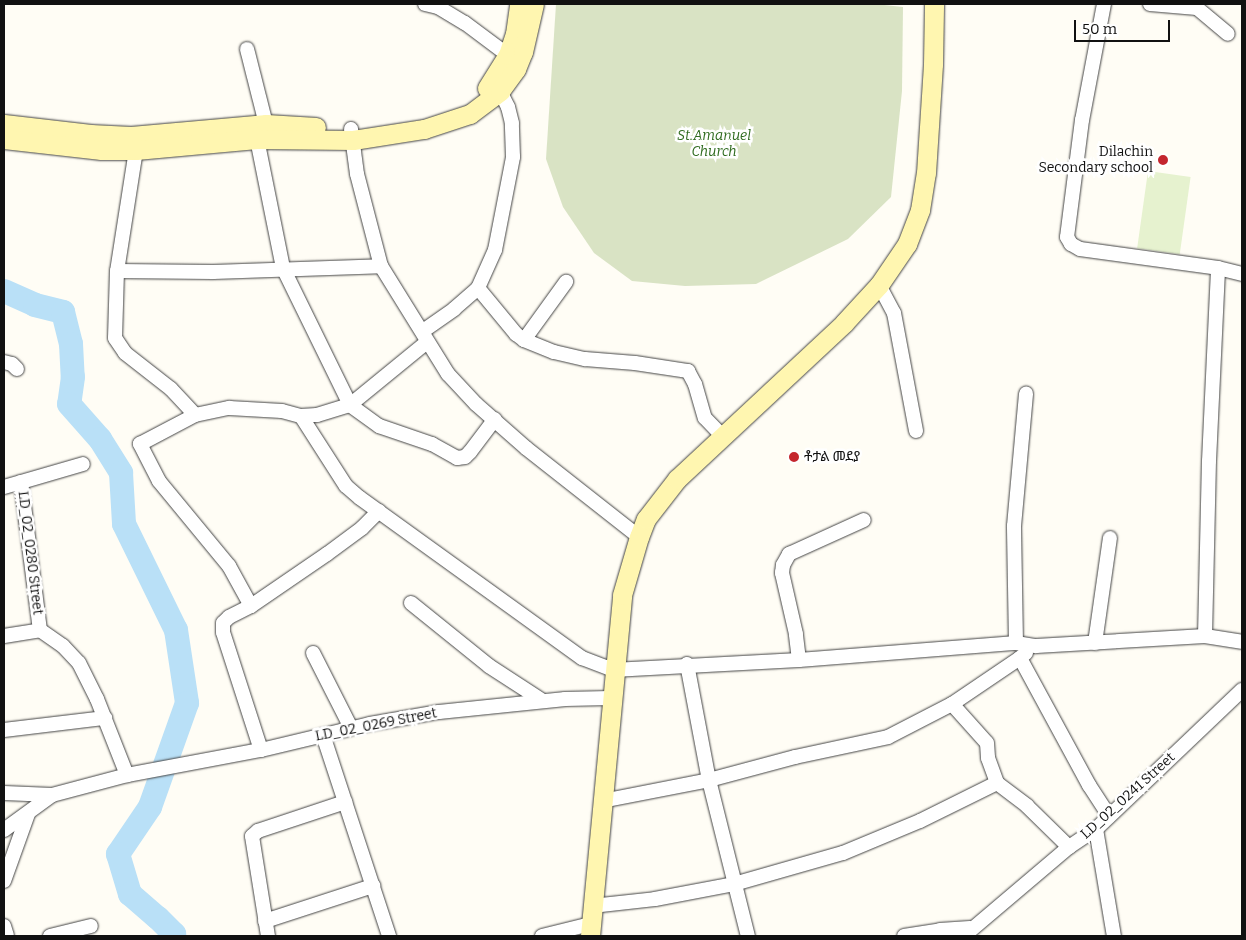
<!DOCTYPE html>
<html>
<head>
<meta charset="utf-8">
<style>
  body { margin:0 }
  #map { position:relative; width:1246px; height:940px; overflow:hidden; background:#fffdf5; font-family:Bitter,"Noto Sans Ethiopic",serif }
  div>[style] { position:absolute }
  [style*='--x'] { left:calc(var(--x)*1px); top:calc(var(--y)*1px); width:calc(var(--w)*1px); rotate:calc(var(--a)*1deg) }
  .cemetery>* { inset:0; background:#d9e3c4 }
  .pitch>* { inset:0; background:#e6f2cf; transform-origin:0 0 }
  .river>* { height:24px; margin:-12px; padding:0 12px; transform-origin:12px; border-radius:12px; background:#b9e0f7 }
  .roads { filter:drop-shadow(0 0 1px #444) drop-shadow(0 0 1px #444) }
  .street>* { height:14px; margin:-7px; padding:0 7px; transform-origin:7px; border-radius:7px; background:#fff }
  .secondary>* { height:19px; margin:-9.5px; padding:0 9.5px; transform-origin:9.5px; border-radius:9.5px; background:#fff6b0 }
  .dots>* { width:14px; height:14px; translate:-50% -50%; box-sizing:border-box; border:2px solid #fff; border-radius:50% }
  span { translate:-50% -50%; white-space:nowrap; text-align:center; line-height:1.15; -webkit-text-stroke:5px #fff; paint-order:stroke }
  .park-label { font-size:14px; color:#2f6b1f; font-style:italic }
  .poi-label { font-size:14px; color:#111 }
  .right { translate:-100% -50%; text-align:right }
  .left { translate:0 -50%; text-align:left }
  .street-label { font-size:14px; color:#111 }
  .frame { position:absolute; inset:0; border:5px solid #111; pointer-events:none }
  .scale { position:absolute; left:1074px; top:20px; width:96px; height:22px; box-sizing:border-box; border:2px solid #111; border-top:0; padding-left:6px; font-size:15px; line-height:18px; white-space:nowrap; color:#111; -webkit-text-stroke:4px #fff; paint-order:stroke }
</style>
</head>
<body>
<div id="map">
  <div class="cemetery">
    <i style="clip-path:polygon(556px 4px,875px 4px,903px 7px,902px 91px,891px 197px,848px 239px,756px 284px,685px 286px,632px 281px,594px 253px,563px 207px,546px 159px)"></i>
  </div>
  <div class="pitch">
    <i style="left:1148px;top:171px;width:43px;height:78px;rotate:8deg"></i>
  </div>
  <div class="river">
    <i style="--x:4;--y:291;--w:34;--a:24"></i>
    <i style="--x:35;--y:305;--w:29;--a:14"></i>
    <i style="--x:63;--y:312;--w:33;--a:76"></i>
    <i style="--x:71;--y:344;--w:33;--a:87"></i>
    <i style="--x:73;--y:377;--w:27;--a:98"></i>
    <i style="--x:69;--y:404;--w:47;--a:48.5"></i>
    <i style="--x:100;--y:439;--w:40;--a:58"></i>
    <i style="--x:121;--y:473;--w:51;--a:86.6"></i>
    <i style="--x:124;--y:524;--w:118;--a:63.9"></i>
    <i style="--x:176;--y:630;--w:74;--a:81.4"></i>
    <i style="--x:187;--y:703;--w:110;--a:109.6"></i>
    <i style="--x:150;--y:807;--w:57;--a:124.2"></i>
    <i style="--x:118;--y:854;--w:42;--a:73.3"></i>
    <i style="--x:130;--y:894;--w:37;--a:41"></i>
    <i style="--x:158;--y:918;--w:23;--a:45"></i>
    <i style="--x:174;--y:934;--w:2;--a:117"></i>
  </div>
  <div class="roads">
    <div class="street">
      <i style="--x:425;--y:4;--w:13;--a:13"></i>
      <i style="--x:438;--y:7;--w:31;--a:31"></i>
      <i style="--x:465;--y:23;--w:54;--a:36.7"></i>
      <i style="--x:1104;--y:4;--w:118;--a:100.7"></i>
      <i style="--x:1082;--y:120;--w:118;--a:97.3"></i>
      <i style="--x:1067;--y:237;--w:8;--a:60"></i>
      <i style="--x:1071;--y:244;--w:10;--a:29"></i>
      <i style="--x:1080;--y:249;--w:139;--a:7.8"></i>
      <i style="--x:1218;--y:268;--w:25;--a:14"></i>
      <i style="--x:1150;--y:4;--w:47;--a:4.9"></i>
      <i style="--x:1197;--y:8;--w:40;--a:40"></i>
      <i style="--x:247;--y:49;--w:77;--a:75.8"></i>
      <i style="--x:351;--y:129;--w:45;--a:82.4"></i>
      <i style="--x:357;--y:174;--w:95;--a:75.4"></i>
      <i style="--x:381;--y:266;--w:127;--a:58.2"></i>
      <i style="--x:448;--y:374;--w:41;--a:47"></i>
      <i style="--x:476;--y:404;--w:67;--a:41.3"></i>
      <i style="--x:526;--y:448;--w:144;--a:38.2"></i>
      <i style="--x:257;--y:139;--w:132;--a:78.6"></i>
      <i style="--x:283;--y:268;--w:153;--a:63.9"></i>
      <i style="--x:350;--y:405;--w:36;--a:36"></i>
      <i style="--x:379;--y:426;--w:56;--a:18.8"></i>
      <i style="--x:432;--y:444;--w:29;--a:29"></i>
      <i style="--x:457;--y:458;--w:8;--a:-7"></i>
      <i style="--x:465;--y:457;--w:7;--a:-45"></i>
      <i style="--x:470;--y:452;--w:41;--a:-52.9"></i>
      <i style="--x:136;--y:150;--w:122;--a:98.9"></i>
      <i style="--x:117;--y:271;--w:67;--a:91.7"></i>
      <i style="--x:115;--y:338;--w:18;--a:56"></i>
      <i style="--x:125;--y:353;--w:58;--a:38"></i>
      <i style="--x:171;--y:389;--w:35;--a:47"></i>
      <i style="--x:117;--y:271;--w:96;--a:0.6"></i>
      <i style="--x:213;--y:272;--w:168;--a:-2"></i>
      <i style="--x:879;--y:285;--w:32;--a:62"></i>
      <i style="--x:894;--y:313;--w:120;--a:79.4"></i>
      <i style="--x:478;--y:288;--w:60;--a:50.4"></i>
      <i style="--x:516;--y:334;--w:10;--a:37"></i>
      <i style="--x:524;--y:340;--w:32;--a:22"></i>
      <i style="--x:554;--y:352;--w:32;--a:13"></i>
      <i style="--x:585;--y:359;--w:50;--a:4.6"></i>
      <i style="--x:635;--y:363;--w:54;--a:8.6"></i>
      <i style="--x:688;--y:371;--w:15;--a:62"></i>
      <i style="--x:695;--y:384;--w:35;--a:74"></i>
      <i style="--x:705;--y:418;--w:28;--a:46"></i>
      <i style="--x:423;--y:331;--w:38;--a:-35"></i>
      <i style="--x:454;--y:309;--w:32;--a:-41"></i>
      <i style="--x:478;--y:288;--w:42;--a:-65.9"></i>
      <i style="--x:495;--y:250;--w:95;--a:-79"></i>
      <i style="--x:513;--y:157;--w:34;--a:-92"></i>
      <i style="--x:512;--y:123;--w:16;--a:-104"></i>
      <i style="--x:508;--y:107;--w:18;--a:-117"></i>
      <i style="--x:500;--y:91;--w:8;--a:-140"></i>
      <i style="--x:524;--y:340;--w:72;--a:-54.1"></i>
      <i style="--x:4;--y:362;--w:8;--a:14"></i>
      <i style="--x:12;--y:364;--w:7;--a:45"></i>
      <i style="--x:301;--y:416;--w:83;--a:57.3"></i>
      <i style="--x:346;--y:486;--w:18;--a:41"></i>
      <i style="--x:360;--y:498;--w:274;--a:35.8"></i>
      <i style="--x:582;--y:658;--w:33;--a:21"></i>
      <i style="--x:613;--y:670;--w:186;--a:-3.1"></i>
      <i style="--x:799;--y:660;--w:218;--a:-4.5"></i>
      <i style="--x:1016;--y:643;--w:20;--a:9"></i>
      <i style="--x:1036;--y:646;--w:169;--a:-3.4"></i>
      <i style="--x:1205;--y:636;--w:37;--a:9"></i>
      <i style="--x:21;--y:482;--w:149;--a:82.7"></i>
      <i style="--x:40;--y:630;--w:28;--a:35"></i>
      <i style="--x:63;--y:646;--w:23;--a:47"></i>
      <i style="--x:79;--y:663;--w:40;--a:63.4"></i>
      <i style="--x:97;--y:699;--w:82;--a:68.5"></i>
      <i style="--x:4;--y:487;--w:82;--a:-16.2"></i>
      <i style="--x:411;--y:603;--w:100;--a:38.9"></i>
      <i style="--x:489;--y:666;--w:64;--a:32.9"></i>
      <i style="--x:251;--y:606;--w:46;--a:-118.8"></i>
      <i style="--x:229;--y:566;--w:110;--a:-129.5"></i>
      <i style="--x:159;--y:481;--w:42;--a:-117.2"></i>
      <i style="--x:140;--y:444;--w:62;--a:-27.8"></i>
      <i style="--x:195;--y:415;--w:35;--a:-12"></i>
      <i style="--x:229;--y:408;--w:53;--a:3.2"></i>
      <i style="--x:282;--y:411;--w:20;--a:15"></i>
      <i style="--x:301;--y:416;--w:16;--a:-4"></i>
      <i style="--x:317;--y:415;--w:34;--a:-17"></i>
      <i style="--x:350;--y:405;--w:99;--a:-39.3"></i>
      <i style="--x:4;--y:636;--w:36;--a:-9"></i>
      <i style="--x:1205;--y:636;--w:175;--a:-88.7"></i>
      <i style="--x:1209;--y:461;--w:193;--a:-87.3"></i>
      <i style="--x:1016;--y:643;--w:117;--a:-91"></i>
      <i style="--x:1014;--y:526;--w:133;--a:-84.8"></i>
      <i style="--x:1095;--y:643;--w:106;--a:-81.9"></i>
      <i style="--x:313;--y:653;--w:84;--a:63.1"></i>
      <i style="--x:1026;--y:653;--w:8;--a:140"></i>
      <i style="--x:1020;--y:658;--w:145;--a:61.5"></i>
      <i style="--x:1089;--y:785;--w:37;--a:57"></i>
      <i style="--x:799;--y:660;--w:26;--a:-97"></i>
      <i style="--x:796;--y:634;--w:63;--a:-102.9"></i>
      <i style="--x:782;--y:573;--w:8;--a:-83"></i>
      <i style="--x:783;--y:565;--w:13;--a:-61"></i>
      <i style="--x:789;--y:554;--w:82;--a:-24.4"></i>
      <i style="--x:687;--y:664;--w:118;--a:79.3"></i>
      <i style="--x:709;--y:780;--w:161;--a:76"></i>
      <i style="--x:952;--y:704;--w:52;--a:48.1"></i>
      <i style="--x:987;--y:743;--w:15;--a:86"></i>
      <i style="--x:988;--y:758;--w:27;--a:70"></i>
      <i style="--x:4;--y:730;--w:102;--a:-6.8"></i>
      <i style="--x:323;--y:735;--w:212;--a:71.8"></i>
      <i style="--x:261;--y:750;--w:124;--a:-107.9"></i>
      <i style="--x:223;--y:632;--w:9;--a:-90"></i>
      <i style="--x:223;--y:623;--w:8;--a:-45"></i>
      <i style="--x:229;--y:617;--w:25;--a:-27"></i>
      <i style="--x:251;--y:606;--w:92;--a:-34.4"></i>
      <i style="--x:327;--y:554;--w:44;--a:-36.6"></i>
      <i style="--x:362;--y:528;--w:24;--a:-45"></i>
      <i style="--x:4;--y:793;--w:48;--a:2.4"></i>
      <i style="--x:52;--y:795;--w:78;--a:-14.9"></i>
      <i style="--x:127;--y:775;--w:136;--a:-10.6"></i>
      <i style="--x:261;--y:750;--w:112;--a:-13.4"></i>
      <i style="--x:370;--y:724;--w:70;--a:-9.9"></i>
      <i style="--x:439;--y:712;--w:127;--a:-5.9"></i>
      <i style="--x:565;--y:699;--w:45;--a:-1.3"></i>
      <i style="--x:602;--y:801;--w:109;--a:-11.1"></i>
      <i style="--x:709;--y:780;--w:89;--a:-15"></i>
      <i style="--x:795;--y:757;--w:95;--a:-12.1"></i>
      <i style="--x:888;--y:737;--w:72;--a:-27.3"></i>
      <i style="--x:952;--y:704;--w:82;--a:-34.1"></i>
      <i style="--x:1096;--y:829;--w:109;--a:80.5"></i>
      <i style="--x:4;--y:830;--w:59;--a:-36.1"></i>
      <i style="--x:4;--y:881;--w:71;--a:-70.3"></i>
      <i style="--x:592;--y:906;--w:63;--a:-6.3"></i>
      <i style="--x:655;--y:899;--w:80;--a:-10.8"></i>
      <i style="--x:734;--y:884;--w:113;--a:-15.9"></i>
      <i style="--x:843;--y:853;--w:83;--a:-22.6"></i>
      <i style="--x:920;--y:821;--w:86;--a:-26.3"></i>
      <i style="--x:997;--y:783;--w:38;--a:37"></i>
      <i style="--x:1027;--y:806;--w:59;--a:44.3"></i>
      <i style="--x:265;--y:921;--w:114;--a:-18"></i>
      <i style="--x:4;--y:926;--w:10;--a:73"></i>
      <i style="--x:50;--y:936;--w:42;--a:-13.7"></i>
      <i style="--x:268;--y:936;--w:101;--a:-99.1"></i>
      <i style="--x:252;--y:836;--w:8;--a:-40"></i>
      <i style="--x:258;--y:831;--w:92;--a:-18.4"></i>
      <i style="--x:542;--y:936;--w:50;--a:-13.8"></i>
      <i style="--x:904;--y:936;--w:36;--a:-9"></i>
      <i style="--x:940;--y:930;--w:30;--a:-4"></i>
      <i style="--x:964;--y:936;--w:138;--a:-40.3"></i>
      <i style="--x:1069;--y:847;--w:32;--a:-34"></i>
      <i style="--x:1096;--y:829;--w:202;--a:-43.6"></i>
    </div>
    <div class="secondary">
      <i style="--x:487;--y:88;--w:39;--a:-58"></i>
      <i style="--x:508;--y:55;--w:22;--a:-72"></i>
      <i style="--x:515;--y:34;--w:30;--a:-82"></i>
      <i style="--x:4;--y:124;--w:87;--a:6.6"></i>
      <i style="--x:90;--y:134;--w:41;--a:2.8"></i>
      <i style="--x:131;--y:136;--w:136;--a:-5.1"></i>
      <i style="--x:266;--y:124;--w:50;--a:3.4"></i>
      <i style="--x:4;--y:139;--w:98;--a:6.5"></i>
      <i style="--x:101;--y:150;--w:35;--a:0"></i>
      <i style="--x:136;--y:150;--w:121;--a:-5.2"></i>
      <i style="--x:257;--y:139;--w:96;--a:0.6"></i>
      <i style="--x:353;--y:140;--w:72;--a:-8.8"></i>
      <i style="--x:424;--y:129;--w:48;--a:-18.1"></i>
      <i style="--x:470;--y:114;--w:38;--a:-37"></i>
      <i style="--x:500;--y:91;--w:27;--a:-54"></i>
      <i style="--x:516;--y:69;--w:18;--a:-68"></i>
      <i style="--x:523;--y:52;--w:49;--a:-77.1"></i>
      <i style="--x:590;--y:936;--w:342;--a:-84.6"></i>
      <i style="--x:622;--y:595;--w:60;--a:-73.7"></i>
      <i style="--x:639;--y:537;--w:19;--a:-69"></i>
      <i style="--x:646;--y:519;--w:51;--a:-52.2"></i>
      <i style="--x:677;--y:479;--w:229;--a:-43"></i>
      <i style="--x:844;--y:323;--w:52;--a:-47.4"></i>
      <i style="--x:879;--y:285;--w:50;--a:-55.7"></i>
      <i style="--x:907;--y:244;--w:36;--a:-69"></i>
      <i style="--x:920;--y:210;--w:37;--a:-81"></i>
      <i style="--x:926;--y:173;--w:109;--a:-86.3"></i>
      <i style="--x:933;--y:64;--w:60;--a:-89"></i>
    </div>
  </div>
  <div class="dots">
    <i style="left:1163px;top:160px;background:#c4262e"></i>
    <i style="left:794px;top:457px;background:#c4262e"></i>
  </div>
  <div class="park-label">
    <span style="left:714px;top:144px">St.Amanuel<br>Church</span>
  </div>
  <div class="poi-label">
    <span class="right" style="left:1153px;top:160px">Dilachin<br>Secondary school</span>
    <span class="left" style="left:804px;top:457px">ቶታል መደያ</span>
  </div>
  <div class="street-label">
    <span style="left:30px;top:553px;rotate:83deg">LD_02_0280 Street</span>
    <span style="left:376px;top:725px;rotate:-11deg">LD_02_0269 Street</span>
    <span style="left:1128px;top:796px;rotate:-42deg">LD_02_0241 Street</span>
  </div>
  <div class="frame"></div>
  <div class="scale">50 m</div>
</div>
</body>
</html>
